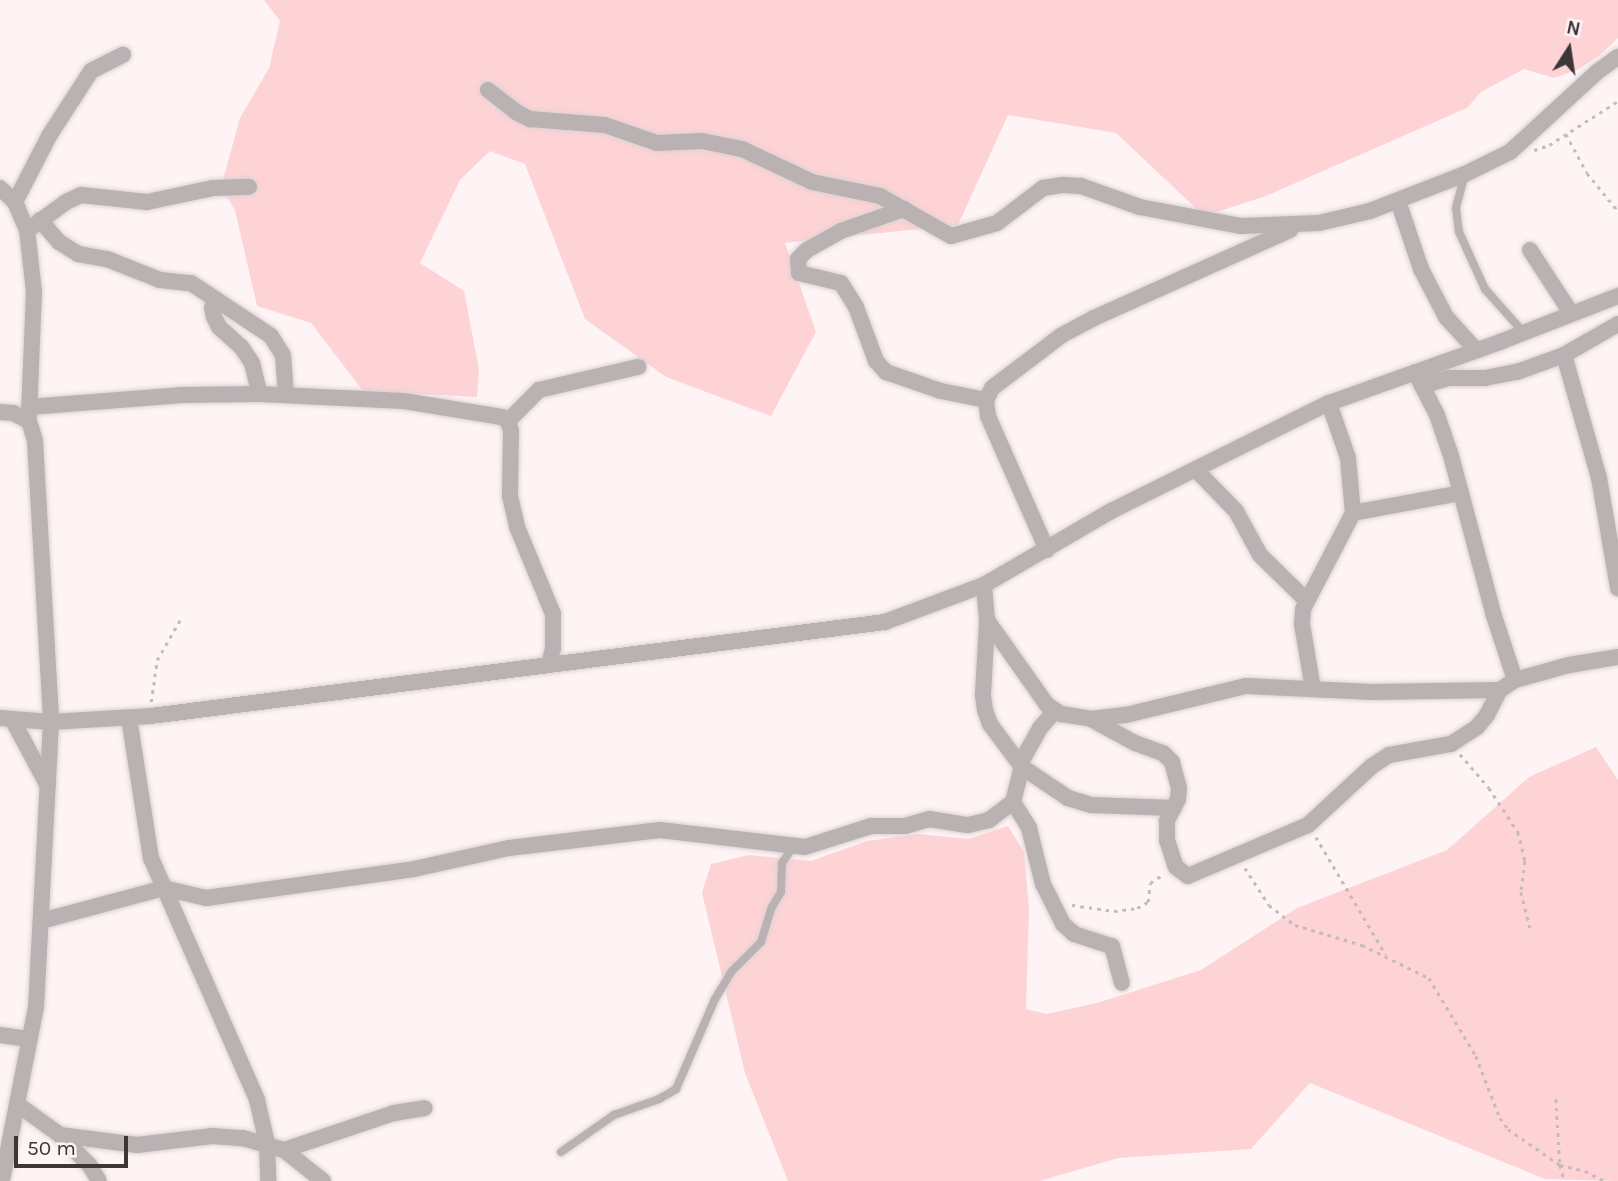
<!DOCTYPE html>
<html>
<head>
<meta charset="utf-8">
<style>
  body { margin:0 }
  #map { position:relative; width:1618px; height:1181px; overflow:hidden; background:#fff4f5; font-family:Karla,sans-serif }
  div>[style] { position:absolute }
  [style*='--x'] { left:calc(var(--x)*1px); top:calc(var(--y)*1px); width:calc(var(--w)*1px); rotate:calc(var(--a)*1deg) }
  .green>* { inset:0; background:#fed3d6 }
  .path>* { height:2.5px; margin-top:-1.25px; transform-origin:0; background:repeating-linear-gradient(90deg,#c4bbbc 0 3.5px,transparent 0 8.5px) }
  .roads { filter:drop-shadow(0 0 2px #dcd2d3) drop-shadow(0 0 2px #dcd2d3) }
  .lane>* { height:8px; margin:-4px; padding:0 4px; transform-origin:4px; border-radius:4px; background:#b9b1b2 }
  .street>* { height:16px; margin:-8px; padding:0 8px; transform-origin:8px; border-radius:8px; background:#b9b1b2 }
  span { translate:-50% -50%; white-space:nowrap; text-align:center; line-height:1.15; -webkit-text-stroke:7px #fff4f5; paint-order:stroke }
  .north { position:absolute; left:1534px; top:14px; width:70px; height:70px; -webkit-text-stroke:5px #fff4f5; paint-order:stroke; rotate:12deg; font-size:19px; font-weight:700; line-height:28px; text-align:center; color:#3d3637 }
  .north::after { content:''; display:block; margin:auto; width:24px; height:32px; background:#3d3637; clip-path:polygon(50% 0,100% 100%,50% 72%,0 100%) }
  .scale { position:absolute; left:14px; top:1136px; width:114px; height:32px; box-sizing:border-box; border:4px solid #3d3637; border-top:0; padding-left:9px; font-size:21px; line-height:24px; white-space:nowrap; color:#3d3637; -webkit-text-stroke:5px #fff4f5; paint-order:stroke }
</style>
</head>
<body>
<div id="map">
  <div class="green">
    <i style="clip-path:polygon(264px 0,1618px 0,1618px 38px,1600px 55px,1579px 69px,1554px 78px,1524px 69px,1481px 92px,1467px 108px,1266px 196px,1204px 216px,1116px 133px,1008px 115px,958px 225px,785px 243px,816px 332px,771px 416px,666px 377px,585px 319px,525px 164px,490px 151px,460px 180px,420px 263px,464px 291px,479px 369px,477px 397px,363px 391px,311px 323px,257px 306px,235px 210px,221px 187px,240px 118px,269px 68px,280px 21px)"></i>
    <i style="clip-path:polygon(1596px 747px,1618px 780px,1618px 1181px,1545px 1179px,1310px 1083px,1251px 1149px,1118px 1158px,1040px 1181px,788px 1181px,745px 1073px,702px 893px,711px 864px,748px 855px,811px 861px,867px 841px,918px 834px,968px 839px,1008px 826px,1024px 852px,1029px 908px,1026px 1009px,1046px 1014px,1097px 1003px,1201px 970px,1297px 908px,1447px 850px,1529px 777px)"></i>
  </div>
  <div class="path">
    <i style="--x:1566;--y:134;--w:44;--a:61.7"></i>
    <i style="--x:1587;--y:173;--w:49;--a:50.8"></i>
    <i style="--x:1534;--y:150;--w:16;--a:-18"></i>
    <i style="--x:1549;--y:145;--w:82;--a:-32.5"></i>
    <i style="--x:151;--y:702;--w:42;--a:-81.9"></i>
    <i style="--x:157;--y:660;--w:46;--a:-60.1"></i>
    <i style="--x:1460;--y:754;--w:45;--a:49.5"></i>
    <i style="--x:1489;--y:788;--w:53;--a:56.6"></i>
    <i style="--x:1518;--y:832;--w:30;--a:76"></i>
    <i style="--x:1525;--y:861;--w:31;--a:97"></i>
    <i style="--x:1521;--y:892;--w:37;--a:76"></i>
    <i style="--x:1316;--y:837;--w:137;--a:59.3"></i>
    <i style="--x:1245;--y:868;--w:44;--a:57"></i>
    <i style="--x:1269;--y:905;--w:33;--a:38"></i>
    <i style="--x:1295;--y:925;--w:70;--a:16.6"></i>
    <i style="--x:1362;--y:945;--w:75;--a:26.2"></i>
    <i style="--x:1429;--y:978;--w:91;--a:58.9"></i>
    <i style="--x:1476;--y:1056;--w:66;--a:68.8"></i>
    <i style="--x:1500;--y:1118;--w:14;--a:54"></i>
    <i style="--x:1508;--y:1129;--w:63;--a:34.7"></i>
    <i style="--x:1560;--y:1165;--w:26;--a:13"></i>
    <i style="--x:1585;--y:1171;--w:22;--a:27"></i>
    <i style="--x:1072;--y:905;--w:42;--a:8.1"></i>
    <i style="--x:1114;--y:911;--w:23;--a:-7"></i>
    <i style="--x:1137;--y:908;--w:13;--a:-29"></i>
    <i style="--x:1148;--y:902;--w:19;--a:-84"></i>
    <i style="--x:1150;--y:883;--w:17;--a:-33"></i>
    <i style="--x:1556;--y:1099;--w:66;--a:86.5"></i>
    <i style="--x:1560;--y:1165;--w:17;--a:73"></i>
  </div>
  <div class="roads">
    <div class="lane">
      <i style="--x:1465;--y:174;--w:35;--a:105"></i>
      <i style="--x:1456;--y:208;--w:24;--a:83"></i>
      <i style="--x:1459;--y:232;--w:63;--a:65.5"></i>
      <i style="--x:1485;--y:289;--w:57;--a:48.5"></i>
      <i style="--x:561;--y:1152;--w:65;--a:-34.9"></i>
      <i style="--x:614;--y:1115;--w:48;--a:-19.6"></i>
      <i style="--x:659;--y:1099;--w:20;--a:-30"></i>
      <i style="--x:676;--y:1089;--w:98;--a:-66.6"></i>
      <i style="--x:715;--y:999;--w:33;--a:-59"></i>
      <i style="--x:732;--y:971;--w:41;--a:-45"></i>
      <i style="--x:761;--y:942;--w:37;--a:-73"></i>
      <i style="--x:772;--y:907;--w:17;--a:-59"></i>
      <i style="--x:781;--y:892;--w:29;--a:-88"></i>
      <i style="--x:782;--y:863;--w:19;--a:-55"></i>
    </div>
    <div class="street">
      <i style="--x:488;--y:90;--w:36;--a:38"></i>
      <i style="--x:516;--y:112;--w:16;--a:27"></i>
      <i style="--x:530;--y:119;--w:75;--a:4.6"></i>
      <i style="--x:605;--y:125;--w:55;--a:19.1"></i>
      <i style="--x:657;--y:143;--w:45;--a:-2.5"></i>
      <i style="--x:702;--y:141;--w:41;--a:11.3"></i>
      <i style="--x:742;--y:149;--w:77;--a:25.2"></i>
      <i style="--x:812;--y:182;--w:69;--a:11.6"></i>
      <i style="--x:880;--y:196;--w:81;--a:29.4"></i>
      <i style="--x:951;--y:236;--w:48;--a:-15.8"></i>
      <i style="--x:997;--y:223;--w:58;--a:-37.3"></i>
      <i style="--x:1043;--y:188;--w:20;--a:-9"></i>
      <i style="--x:1063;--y:185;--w:18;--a:3"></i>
      <i style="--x:1081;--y:186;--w:63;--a:19.6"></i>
      <i style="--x:1140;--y:207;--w:103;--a:10.7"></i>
      <i style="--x:1241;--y:226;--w:78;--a:-2.2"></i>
      <i style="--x:1319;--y:223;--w:52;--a:-13.2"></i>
      <i style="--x:1370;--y:211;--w:102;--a:-21.3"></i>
      <i style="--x:1465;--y:174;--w:50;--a:-26.1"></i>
      <i style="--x:1510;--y:152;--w:118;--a:-42.6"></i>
      <i style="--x:1597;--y:72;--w:26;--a:-36"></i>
      <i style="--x:0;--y:188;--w:21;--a:43"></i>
      <i style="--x:15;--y:202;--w:30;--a:67"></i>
      <i style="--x:27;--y:230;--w:61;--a:83.5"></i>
      <i style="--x:34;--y:291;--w:124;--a:92.3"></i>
      <i style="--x:1398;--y:201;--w:72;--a:71.3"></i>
      <i style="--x:1421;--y:269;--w:54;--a:62.5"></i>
      <i style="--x:1446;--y:317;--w:45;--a:47.7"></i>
      <i style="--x:15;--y:202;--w:74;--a:-62.7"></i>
      <i style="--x:49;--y:136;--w:77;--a:-57.1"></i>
      <i style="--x:91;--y:71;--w:36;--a:-27"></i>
      <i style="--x:904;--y:209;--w:67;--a:160.8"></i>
      <i style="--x:841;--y:231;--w:39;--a:151"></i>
      <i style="--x:807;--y:250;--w:13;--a:135"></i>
      <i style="--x:798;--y:259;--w:14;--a:86"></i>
      <i style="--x:799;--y:273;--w:43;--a:13.4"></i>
      <i style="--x:841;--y:283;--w:28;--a:58"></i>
      <i style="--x:856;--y:307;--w:58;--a:69.7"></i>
      <i style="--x:876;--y:361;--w:15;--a:48"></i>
      <i style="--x:886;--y:372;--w:58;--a:19.1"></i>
      <i style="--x:941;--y:391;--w:46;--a:11.3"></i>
      <i style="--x:40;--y:220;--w:29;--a:49"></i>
      <i style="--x:59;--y:242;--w:22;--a:32"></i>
      <i style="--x:78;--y:254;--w:29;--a:10"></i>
      <i style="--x:107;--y:259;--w:57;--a:21.6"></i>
      <i style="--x:160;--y:280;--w:31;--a:6"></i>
      <i style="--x:191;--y:283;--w:96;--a:33.5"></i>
      <i style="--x:271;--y:336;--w:22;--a:58"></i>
      <i style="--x:283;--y:355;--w:40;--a:85.7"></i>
      <i style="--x:32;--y:227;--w:42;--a:-36.3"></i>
      <i style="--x:66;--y:202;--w:17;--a:-25"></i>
      <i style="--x:81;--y:195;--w:66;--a:6.1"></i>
      <i style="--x:147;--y:202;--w:67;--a:-12"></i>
      <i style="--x:213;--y:188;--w:36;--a:-2"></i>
      <i style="--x:1530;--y:250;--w:75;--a:56.9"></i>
      <i style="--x:217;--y:300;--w:9;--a:122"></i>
      <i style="--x:212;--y:308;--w:9;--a:77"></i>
      <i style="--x:214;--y:317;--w:11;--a:63"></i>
      <i style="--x:219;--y:327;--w:31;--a:42"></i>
      <i style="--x:242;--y:348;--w:18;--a:56"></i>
      <i style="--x:252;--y:363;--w:32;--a:76"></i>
      <i style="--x:1564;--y:355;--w:128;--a:74.1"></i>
      <i style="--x:1599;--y:478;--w:112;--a:80.2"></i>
      <i style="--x:1415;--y:372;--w:48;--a:62.9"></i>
      <i style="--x:1437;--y:415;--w:39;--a:71"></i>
      <i style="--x:1450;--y:452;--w:170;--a:75"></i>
      <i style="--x:1494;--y:616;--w:67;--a:71.8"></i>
      <i style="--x:1422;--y:386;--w:27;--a:-17"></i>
      <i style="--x:1448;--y:378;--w:37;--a:0"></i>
      <i style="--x:1485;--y:378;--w:33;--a:-11"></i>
      <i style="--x:1517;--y:372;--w:50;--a:-19.9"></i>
      <i style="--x:1564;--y:355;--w:62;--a:-29.9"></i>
      <i style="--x:29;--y:407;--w:151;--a:-4.5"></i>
      <i style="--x:180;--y:395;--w:80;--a:-0.7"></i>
      <i style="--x:260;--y:394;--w:144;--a:2.8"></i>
      <i style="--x:404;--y:401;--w:99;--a:9.3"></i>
      <i style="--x:502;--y:417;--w:7;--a:34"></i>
      <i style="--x:508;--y:421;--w:10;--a:73"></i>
      <i style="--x:511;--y:431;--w:65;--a:90.9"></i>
      <i style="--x:510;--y:496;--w:32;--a:77"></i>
      <i style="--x:517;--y:527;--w:94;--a:67.5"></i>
      <i style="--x:553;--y:614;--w:34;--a:90"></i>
      <i style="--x:553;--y:648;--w:17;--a:103"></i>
      <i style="--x:0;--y:412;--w:13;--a:4"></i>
      <i style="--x:13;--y:413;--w:18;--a:27"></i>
      <i style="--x:29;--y:421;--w:21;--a:73"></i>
      <i style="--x:35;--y:441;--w:281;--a:86.7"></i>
      <i style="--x:51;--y:722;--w:285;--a:93"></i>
      <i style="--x:36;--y:1007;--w:177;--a:101.1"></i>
      <i style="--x:508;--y:421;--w:44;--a:-45"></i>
      <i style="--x:539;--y:390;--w:102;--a:-13.1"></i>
      <i style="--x:1197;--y:471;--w:56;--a:45.7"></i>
      <i style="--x:1236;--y:511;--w:50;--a:61.4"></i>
      <i style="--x:1260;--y:555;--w:64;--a:44.4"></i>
      <i style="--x:1353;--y:513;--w:110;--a:-10.5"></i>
      <i style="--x:1047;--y:550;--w:146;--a:-113.8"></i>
      <i style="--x:988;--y:416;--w:16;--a:-97"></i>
      <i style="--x:986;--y:400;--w:13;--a:-63"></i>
      <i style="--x:992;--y:388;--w:88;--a:-37.1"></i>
      <i style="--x:1062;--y:335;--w:36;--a:-28"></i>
      <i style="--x:1094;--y:318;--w:215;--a:-24.2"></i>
      <i style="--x:987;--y:620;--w:104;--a:54.8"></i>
      <i style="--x:1047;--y:705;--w:17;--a:33"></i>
      <i style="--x:1061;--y:714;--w:30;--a:9"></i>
      <i style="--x:1091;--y:719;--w:35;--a:-7"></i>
      <i style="--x:1126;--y:715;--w:123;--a:-13.6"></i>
      <i style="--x:1246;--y:686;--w:126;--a:2.7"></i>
      <i style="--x:1372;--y:692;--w:128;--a:-0.9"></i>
      <i style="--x:1313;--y:689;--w:66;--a:-99.6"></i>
      <i style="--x:1302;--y:624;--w:15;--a:-86"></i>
      <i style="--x:1303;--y:609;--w:108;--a:-62.5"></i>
      <i style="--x:1353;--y:513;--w:55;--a:-95.2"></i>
      <i style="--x:1348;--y:458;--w:58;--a:-109.1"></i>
      <i style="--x:0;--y:718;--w:51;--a:4.5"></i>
      <i style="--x:51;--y:722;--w:100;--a:-3.4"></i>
      <i style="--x:151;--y:716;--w:740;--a:-7.3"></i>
      <i style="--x:885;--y:622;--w:106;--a:-20.5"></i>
      <i style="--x:984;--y:585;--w:147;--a:-30.2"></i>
      <i style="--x:1111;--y:511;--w:243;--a:-26.4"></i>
      <i style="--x:1329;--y:403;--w:182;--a:-19.6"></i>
      <i style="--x:1500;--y:342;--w:127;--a:-21.3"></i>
      <i style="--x:129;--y:718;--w:142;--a:81.1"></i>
      <i style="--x:151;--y:858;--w:264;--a:66.3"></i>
      <i style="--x:257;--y:1100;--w:44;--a:76.9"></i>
      <i style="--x:267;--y:1143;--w:38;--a:88"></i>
      <i style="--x:12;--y:719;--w:76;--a:61.8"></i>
      <i style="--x:1091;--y:719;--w:50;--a:28.6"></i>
      <i style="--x:1135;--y:743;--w:30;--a:20"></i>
      <i style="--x:1163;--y:753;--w:13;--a:45"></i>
      <i style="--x:1172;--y:762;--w:27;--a:75"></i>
      <i style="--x:1179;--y:788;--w:11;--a:95"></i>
      <i style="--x:1178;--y:799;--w:25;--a:117"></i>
      <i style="--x:1167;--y:821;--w:19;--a:90"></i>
      <i style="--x:1167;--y:840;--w:28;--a:72"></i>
      <i style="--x:1176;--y:867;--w:15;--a:37"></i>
      <i style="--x:1188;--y:876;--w:130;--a:-23"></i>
      <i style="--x:1308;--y:825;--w:87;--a:-42.7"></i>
      <i style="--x:1372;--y:766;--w:20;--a:-33"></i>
      <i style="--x:1389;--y:755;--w:63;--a:-10.1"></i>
      <i style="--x:1451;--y:744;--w:31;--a:-33"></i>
      <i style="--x:1477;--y:727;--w:16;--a:-50"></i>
      <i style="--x:1487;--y:715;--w:28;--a:-63"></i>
      <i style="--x:1500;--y:690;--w:18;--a:-34"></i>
      <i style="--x:1515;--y:680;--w:56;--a:-15.5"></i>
      <i style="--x:1569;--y:665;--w:50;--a:-9.3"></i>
      <i style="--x:1020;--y:764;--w:41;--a:-60.9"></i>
      <i style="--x:1040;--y:728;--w:23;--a:-49"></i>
      <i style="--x:1022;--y:767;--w:55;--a:34"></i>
      <i style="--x:1068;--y:798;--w:24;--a:17"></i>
      <i style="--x:1091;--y:805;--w:83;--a:2.1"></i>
      <i style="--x:1013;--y:802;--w:31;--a:58"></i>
      <i style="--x:1029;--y:828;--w:58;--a:76"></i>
      <i style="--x:1043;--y:884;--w:45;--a:63.4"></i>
      <i style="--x:1063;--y:924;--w:15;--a:42"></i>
      <i style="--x:1074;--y:934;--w:40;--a:18"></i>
      <i style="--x:1112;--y:946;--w:38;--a:75"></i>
      <i style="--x:41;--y:921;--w:127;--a:-15"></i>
      <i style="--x:164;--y:888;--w:43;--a:13.4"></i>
      <i style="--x:206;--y:898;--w:210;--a:-7.9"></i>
      <i style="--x:414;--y:869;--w:97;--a:-12.5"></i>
      <i style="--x:509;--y:848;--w:152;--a:-6.8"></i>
      <i style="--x:660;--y:830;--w:146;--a:6.7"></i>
      <i style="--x:805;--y:847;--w:69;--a:-17.7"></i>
      <i style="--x:871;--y:826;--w:34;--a:0"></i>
      <i style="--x:905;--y:826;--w:25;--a:-16"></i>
      <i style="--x:929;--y:819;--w:39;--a:9"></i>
      <i style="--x:968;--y:825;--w:22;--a:-13"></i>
      <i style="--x:989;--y:820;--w:30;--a:-37"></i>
      <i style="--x:1013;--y:802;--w:36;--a:-76"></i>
      <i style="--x:1022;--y:767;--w:54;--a:-126.7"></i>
      <i style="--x:990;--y:724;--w:15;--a:-110"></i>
      <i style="--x:985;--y:710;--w:15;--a:-98"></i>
      <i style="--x:983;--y:695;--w:75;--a:-86.9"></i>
      <i style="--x:987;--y:620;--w:35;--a:-95"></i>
      <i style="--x:0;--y:1035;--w:30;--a:8"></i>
      <i style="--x:17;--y:1104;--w:53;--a:35.8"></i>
      <i style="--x:60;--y:1135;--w:43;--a:45.9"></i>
      <i style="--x:90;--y:1166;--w:17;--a:59"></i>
      <i style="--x:60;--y:1135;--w:78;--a:7.4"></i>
      <i style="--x:137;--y:1145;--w:76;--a:-6.8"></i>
      <i style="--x:212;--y:1136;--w:31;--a:4"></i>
      <i style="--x:243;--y:1138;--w:43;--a:16.3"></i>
      <i style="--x:284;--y:1150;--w:50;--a:38.5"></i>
      <i style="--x:284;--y:1150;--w:116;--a:-18.6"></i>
      <i style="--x:394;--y:1113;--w:31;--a:-9"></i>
    </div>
  </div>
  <div class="north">N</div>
  <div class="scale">50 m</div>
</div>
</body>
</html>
